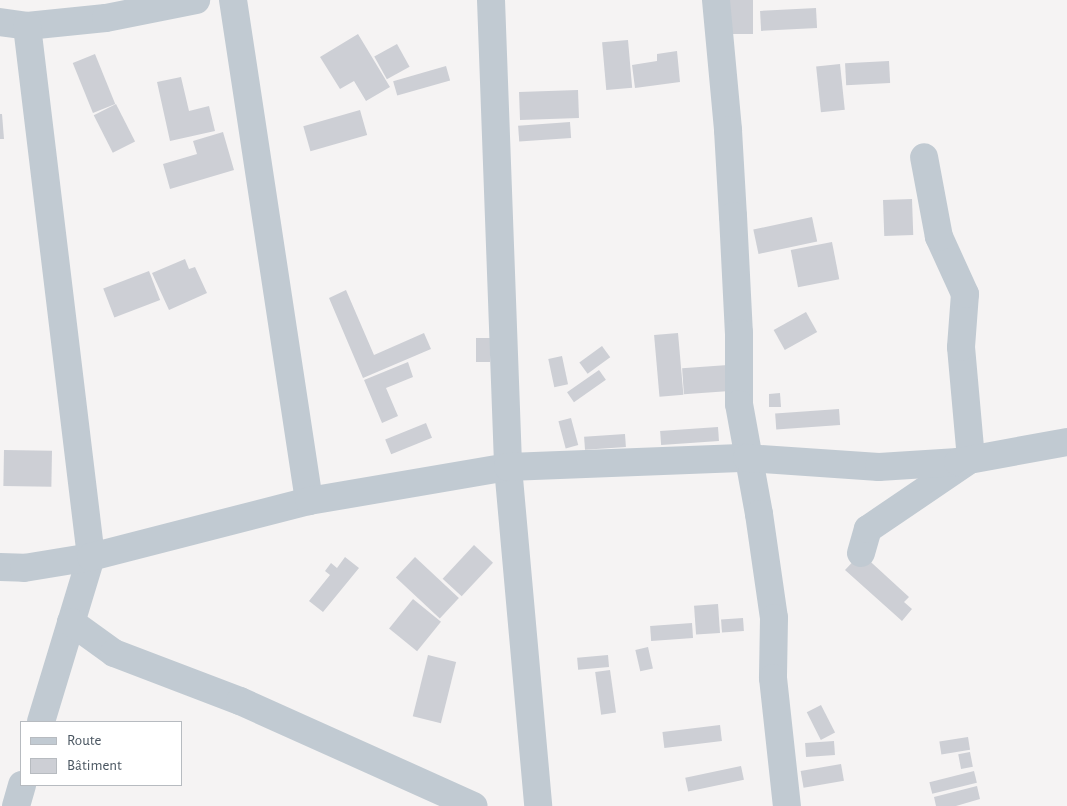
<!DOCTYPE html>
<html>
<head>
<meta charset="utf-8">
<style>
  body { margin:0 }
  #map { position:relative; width:1067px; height:806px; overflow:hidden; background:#f5f3f3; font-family:"Alegreya Sans",sans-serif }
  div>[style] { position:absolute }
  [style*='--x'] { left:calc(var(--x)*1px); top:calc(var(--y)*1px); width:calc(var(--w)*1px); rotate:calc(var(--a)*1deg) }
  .building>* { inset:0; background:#cdcfd5; transform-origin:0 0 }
  .minor>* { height:28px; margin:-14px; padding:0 14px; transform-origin:14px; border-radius:14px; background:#c1cad2 }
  span { translate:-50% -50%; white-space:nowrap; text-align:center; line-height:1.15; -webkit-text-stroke:5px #fff; paint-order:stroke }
  .legend { position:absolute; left:20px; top:721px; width:162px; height:65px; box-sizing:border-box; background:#fff; border:1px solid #b7bbc0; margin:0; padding:6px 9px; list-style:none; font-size:15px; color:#4a5661 }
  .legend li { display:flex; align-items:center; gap:10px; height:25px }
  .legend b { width:25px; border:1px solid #b7bbc0 }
</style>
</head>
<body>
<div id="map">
  <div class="building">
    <i style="left:728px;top:0;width:25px;height:34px"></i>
    <i style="left:816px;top:8px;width:20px;height:56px;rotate:87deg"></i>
    <i style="clip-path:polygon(358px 34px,390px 87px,366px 101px,354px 81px,340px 89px,320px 57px)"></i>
    <i style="left:628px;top:40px;width:48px;height:26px;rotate:85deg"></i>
    <i style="left:397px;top:44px;width:26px;height:26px;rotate:61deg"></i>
    <i style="clip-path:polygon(677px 51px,680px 82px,635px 88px,632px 65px,657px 61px,657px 54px)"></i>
    <i style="left:95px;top:54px;width:54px;height:24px;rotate:68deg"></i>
    <i style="left:889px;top:61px;width:22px;height:44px;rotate:87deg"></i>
    <i style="left:840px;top:64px;width:46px;height:24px;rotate:84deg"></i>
    <i style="left:446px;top:66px;width:15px;height:55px;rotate:74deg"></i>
    <i style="clip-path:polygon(181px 77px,189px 111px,209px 106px,215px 131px,170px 141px,157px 82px)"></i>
    <i style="left:578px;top:90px;width:28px;height:59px;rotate:88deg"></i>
    <i style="left:116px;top:104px;width:42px;height:25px;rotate:63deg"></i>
    <i style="left:360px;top:110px;width:26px;height:59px;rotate:74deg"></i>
    <i style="clip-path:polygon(0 114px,2px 114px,4px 139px,0 139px)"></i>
    <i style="left:570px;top:122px;width:16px;height:52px;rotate:86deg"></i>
    <i style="clip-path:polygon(223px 132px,234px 170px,170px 189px,163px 164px,197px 154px,193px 141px)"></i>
    <i style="left:912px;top:199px;width:36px;height:29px;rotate:88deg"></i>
    <i style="left:812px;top:217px;width:25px;height:60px;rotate:78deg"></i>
    <i style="left:832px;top:242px;width:38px;height:42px;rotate:79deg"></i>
    <i style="clip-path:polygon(185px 259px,189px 269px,195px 267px,207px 293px,169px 310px,152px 273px)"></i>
    <i style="left:149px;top:271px;width:31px;height:49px;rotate:69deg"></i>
    <i style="clip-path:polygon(346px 290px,374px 355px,424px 333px,431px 349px,363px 378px,329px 298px)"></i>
    <i style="left:806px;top:312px;width:23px;height:37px;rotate:61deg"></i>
    <i style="left:678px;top:333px;width:62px;height:24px;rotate:85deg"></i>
    <i style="left:476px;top:338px;width:14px;height:24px"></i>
    <i style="left:602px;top:346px;width:14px;height:28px;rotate:54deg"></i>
    <i style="left:562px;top:356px;width:29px;height:14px;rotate:78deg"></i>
    <i style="clip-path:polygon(408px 362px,413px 377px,386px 388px,398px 416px,382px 423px,364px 380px)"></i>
    <i style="left:728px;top:365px;width:26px;height:46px;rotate:86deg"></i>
    <i style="left:599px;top:370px;width:12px;height:39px;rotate:55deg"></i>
    <i style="clip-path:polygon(780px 393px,781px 407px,769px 407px,769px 394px)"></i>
    <i style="left:839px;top:409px;width:16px;height:64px;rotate:86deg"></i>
    <i style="left:571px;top:418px;width:28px;height:13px;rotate:75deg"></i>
    <i style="left:426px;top:423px;width:16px;height:44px;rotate:68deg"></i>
    <i style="left:718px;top:427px;width:14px;height:58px;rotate:86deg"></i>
    <i style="left:625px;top:434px;width:13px;height:41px;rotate:86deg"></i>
    <i style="left:4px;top:450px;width:48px;height:36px;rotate:1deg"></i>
    <i style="left:474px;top:545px;width:26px;height:46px;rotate:43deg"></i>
    <i style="clip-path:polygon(861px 553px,909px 597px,904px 602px,912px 609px,902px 621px,845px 570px)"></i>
    <i style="clip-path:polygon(345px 557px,359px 568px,323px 612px,309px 601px,330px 575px,325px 571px,331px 563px,337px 568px)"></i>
    <i style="left:415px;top:557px;width:60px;height:28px;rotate:43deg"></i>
    <i style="left:413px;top:599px;width:36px;height:38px;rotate:39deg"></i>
    <i style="left:718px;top:604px;width:29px;height:24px;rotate:86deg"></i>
    <i style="left:743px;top:618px;width:13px;height:22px;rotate:86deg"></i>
    <i style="left:692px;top:623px;width:15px;height:42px;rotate:86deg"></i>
    <i style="left:648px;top:647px;width:22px;height:13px;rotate:77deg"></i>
    <i style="left:428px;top:655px;width:29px;height:63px;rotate:14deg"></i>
    <i style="left:608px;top:655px;width:12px;height:31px;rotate:85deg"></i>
    <i style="left:610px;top:670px;width:43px;height:15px;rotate:82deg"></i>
    <i style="left:821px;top:705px;width:31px;height:16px;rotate:63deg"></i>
    <i style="left:720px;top:725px;width:16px;height:58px;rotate:83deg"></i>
    <i style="left:968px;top:737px;width:13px;height:29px;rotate:81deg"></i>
    <i style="left:834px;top:741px;width:14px;height:29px;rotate:86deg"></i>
    <i style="left:970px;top:752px;width:15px;height:12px;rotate:79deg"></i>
    <i style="left:841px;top:764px;width:17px;height:41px;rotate:80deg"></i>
    <i style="left:741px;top:766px;width:14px;height:57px;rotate:78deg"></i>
    <i style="left:974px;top:771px;width:12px;height:46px;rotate:76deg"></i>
    <i style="clip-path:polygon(977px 786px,980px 799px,956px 806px,936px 806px,934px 797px)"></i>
  </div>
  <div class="minor">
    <i style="--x:233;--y:0;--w:507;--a:81.37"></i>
    <i style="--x:491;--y:0;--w:467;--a:87.9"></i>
    <i style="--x:508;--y:467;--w:340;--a:84.9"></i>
    <i style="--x:716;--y:0;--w:131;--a:84.7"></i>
    <i style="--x:728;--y:130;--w:86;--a:86.7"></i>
    <i style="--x:733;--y:216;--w:117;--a:87.1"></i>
    <i style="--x:739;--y:333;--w:71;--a:90"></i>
    <i style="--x:739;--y:404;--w:112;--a:79.7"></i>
    <i style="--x:759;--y:514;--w:105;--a:81.8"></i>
    <i style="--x:774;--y:618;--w:60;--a:91"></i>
    <i style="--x:773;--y:678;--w:129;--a:83.8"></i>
    <i style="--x:0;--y:22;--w:27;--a:8"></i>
    <i style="--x:27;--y:26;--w:79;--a:-5.8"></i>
    <i style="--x:106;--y:18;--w:92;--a:-11.3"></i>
    <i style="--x:27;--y:26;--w:535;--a:83.13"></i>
    <i style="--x:91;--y:557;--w:172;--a:106.9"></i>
    <i style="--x:861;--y:553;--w:25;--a:-74"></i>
    <i style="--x:868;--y:529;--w:125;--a:-34.2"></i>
    <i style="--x:971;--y:459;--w:112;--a:-95.1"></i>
    <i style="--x:961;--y:347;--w:53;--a:-85.7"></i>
    <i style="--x:965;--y:294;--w:63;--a:-114.5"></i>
    <i style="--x:939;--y:237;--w:81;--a:-100.6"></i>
    <i style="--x:0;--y:567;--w:24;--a:2"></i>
    <i style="--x:24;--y:568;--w:68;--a:-9.3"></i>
    <i style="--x:91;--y:557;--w:225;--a:-14.4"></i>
    <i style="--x:309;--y:501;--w:202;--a:-9.7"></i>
    <i style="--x:508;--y:467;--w:239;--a:-2.2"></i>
    <i style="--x:747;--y:458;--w:132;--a:3.9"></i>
    <i style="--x:879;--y:467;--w:79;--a:-3.6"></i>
    <i style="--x:958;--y:462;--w:111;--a:-10.4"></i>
    <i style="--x:71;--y:622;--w:53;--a:35.8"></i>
    <i style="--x:114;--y:653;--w:135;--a:20.9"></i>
    <i style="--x:240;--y:701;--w:256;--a:24.2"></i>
    <i style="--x:16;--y:806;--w:22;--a:-74"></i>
  </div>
  <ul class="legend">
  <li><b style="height:6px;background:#c1cad2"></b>Route</li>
  <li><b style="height:14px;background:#cdcfd5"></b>Bâtiment</li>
  </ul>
</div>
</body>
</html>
